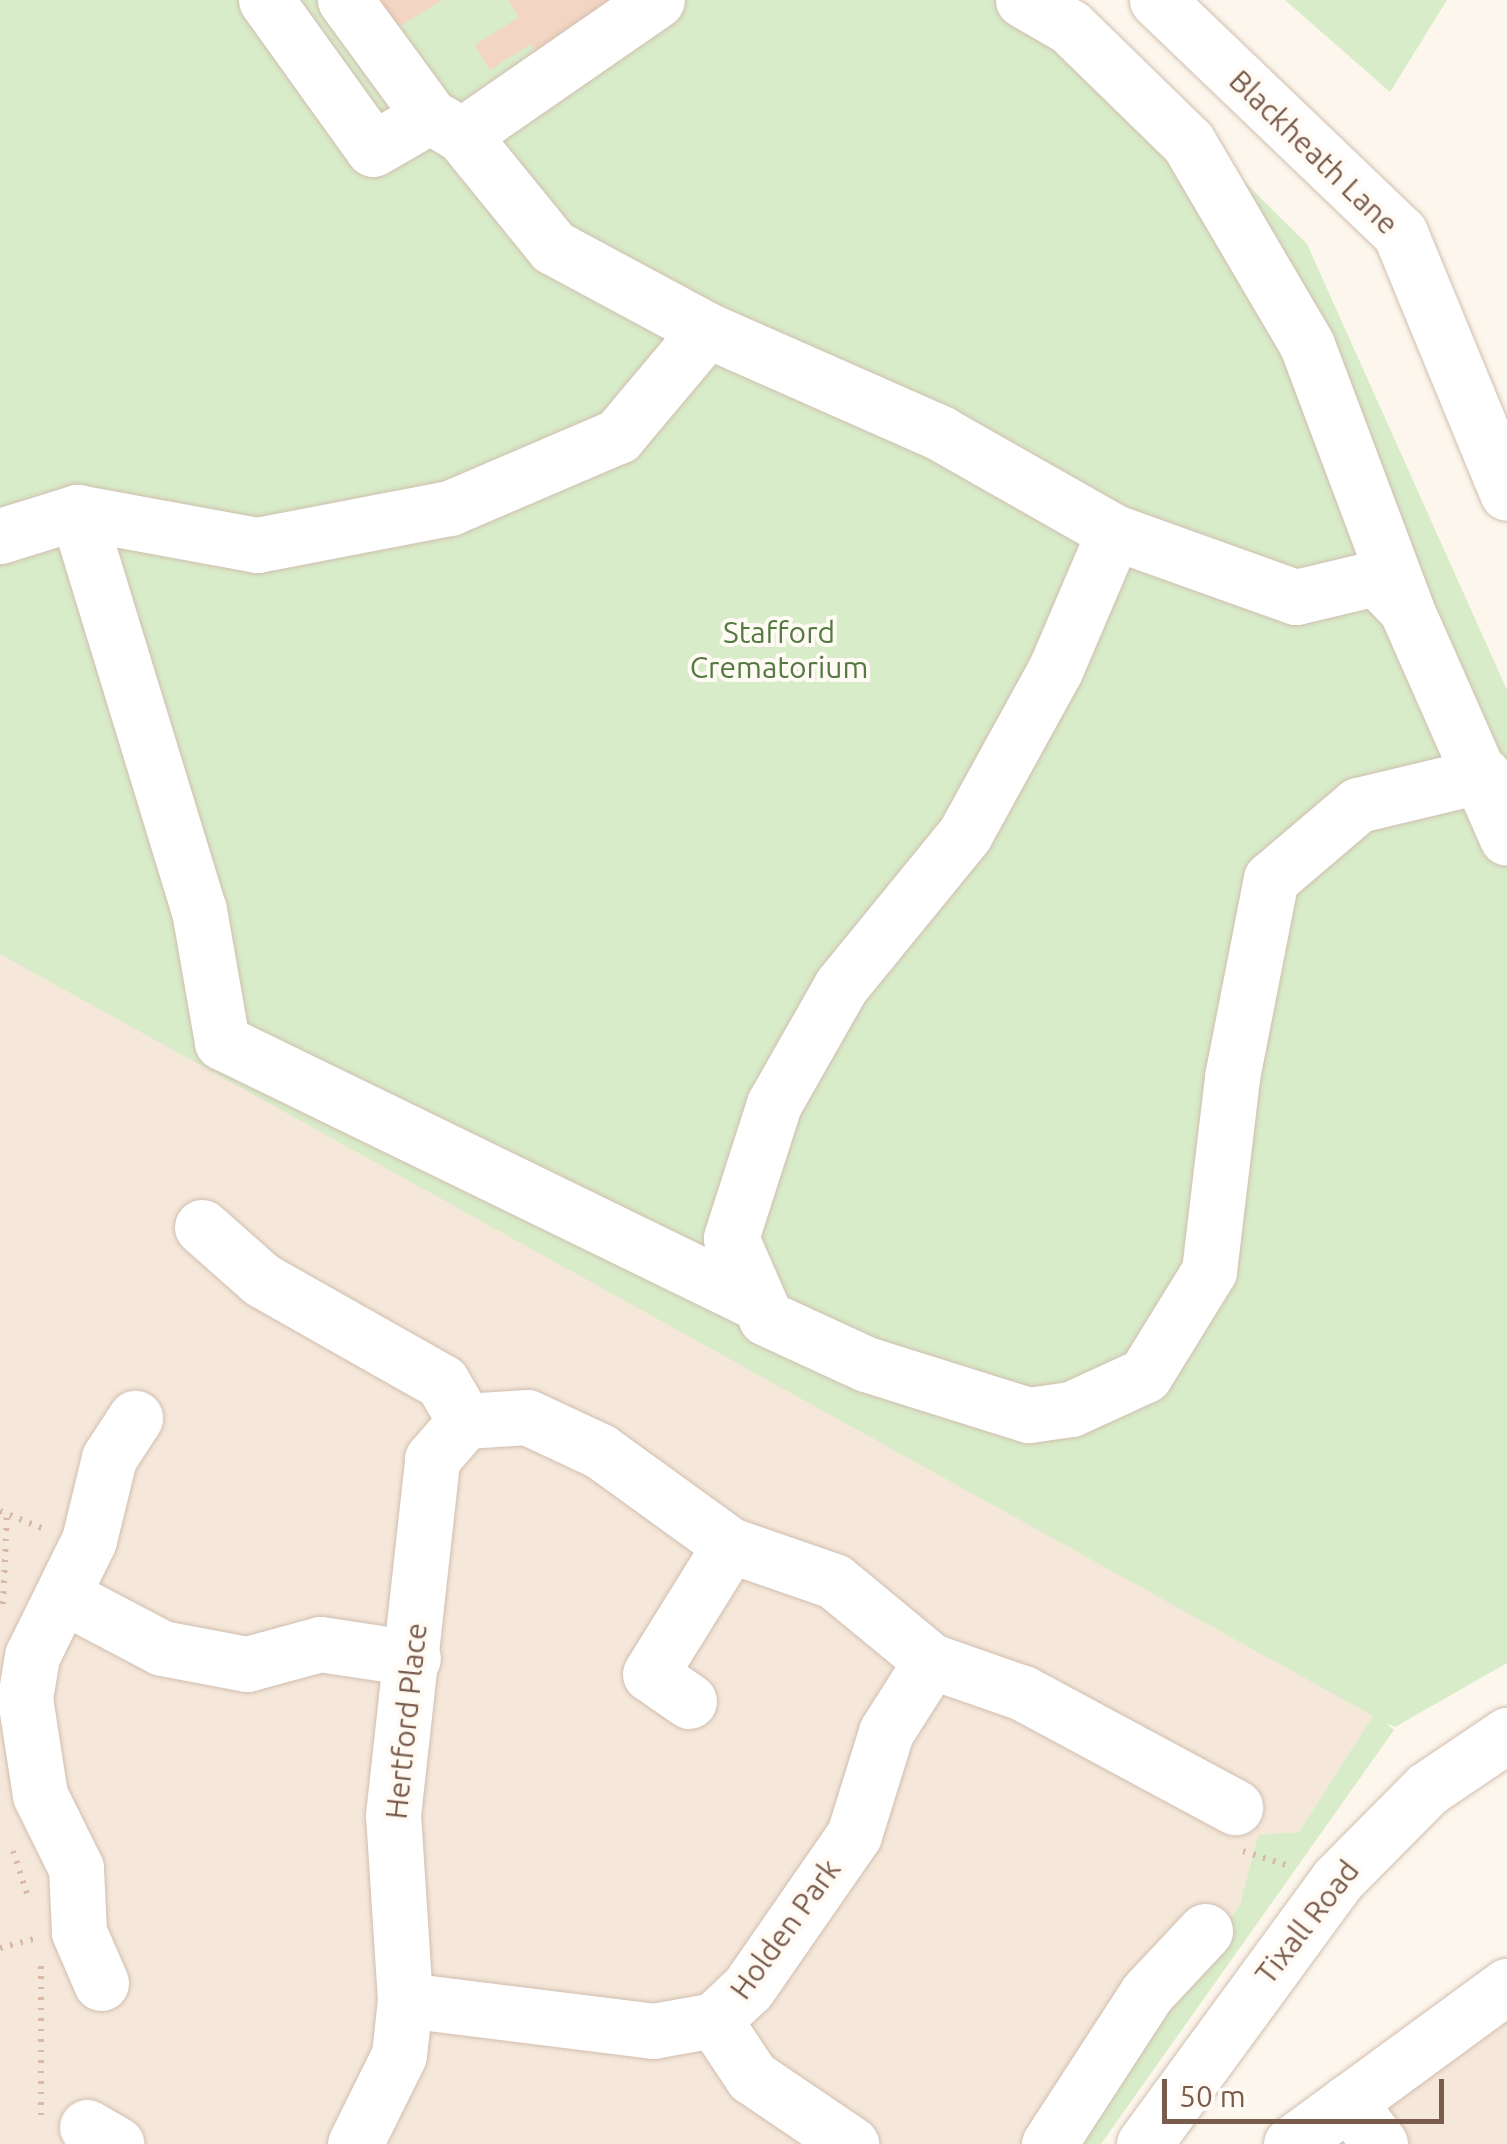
<!DOCTYPE html>
<html>
<head>
<meta charset="utf-8">
<style>
  body { margin:0 }
  #map { position:relative; width:1507px; height:2144px; overflow:hidden; background:#fdf6ec; font-family:Ubuntu,sans-serif }
  div>[style] { position:absolute }
  [style*='--x'] { left:calc(var(--x)*1px); top:calc(var(--y)*1px); width:calc(var(--w)*1px); rotate:calc(var(--a)*1deg) }
  .residential>* { inset:0; background:#f5e8da }
  .green>* { inset:0; background:#d8ecc9 }
  .building>* { inset:0; background:#f3d5c3 }
  .path>* { height:6px; margin-top:-3px; transform-origin:0; background:repeating-linear-gradient(90deg,#d9b8a5 0 2.5px,transparent 0 10.5px) }
  .roads { filter:drop-shadow(0 0 2px #d1beb0) drop-shadow(0 0 2px #d1beb0) }
  .minor>* { height:55px; margin:-27.5px; padding:0 27.5px; transform-origin:27.5px; border-radius:27.5px; background:#fff }
  span { translate:-50% -50%; white-space:nowrap; text-align:center; line-height:1.15; -webkit-text-stroke:8px #fffaf3; paint-order:stroke }
  .street-label { font-size:30px; color:#7a5c4d }
  .park-label { font-size:30px; color:#537a41 }
  .scale { position:absolute; left:1162px; top:2079px; width:282px; height:45px; box-sizing:border-box; border:5px solid #7a5c4d; border-top:0; padding-left:12px; font-size:30px; line-height:35px; white-space:nowrap; color:#7a5c4d; -webkit-text-stroke:8px #fffaf3; paint-order:stroke }
</style>
</head>
<body>
<div id="map">
  <div class="residential">
    <i style="clip-path:polygon(0 953px,1374px 1716px,1299px 1832px,1258px 1836px,1240px 1905px,1071px 2144px,0 2144px)"></i>
    <i style="clip-path:polygon(1507px 1960px,1507px 2144px,1264px 2144px)"></i>
  </div>
  <div class="green">
    <i style="clip-path:polygon(0 0,1062px 0,1307px 244px,1507px 690px,1507px 1663px,1395px 1727px,1386px 1723px,1394px 1730px,1101px 2144px,1071px 2144px,1240px 1905px,1258px 1835px,1299px 1832px,1373px 1716px,0 954px)"></i>
    <i style="clip-path:polygon(1285px 0,1447px 0,1390px 92px)"></i>
  </div>
  <div class="building">
    <i style="clip-path:polygon(364px 0,442px 0,386px 35px)"></i>
    <i style="clip-path:polygon(508px 0,607px 0,611px 7px,537px 55px,531px 44px,490px 70px,475px 45px,519px 17px)"></i>
  </div>
  <div class="path">
    <i style="--x:0;--y:1511;--w:48;--a:22.2"></i>
    <i style="--x:3;--y:1604;--w:93;--a:-87.5"></i>
    <i style="--x:13;--y:1851;--w:52;--a:71.9"></i>
    <i style="--x:1243;--y:1851;--w:52;--a:17.7"></i>
    <i style="--x:0;--y:1948;--w:38;--a:-15"></i>
    <i style="--x:41;--y:1966;--w:157;--a:90"></i>
  </div>
  <div class="roads">
    <div class="minor">
      <i style="--x:266;--y:0;--w:183;--a:54.3"></i>
      <i style="--x:373;--y:149;--w:66;--a:-30.1"></i>
      <i style="--x:430;--y:116;--w:37;--a:31"></i>
      <i style="--x:462;--y:135;--w:144;--a:50.9"></i>
      <i style="--x:553;--y:247;--w:175;--a:28.3"></i>
      <i style="--x:707;--y:330;--w:255;--a:23.8"></i>
      <i style="--x:940;--y:433;--w:200;--a:29.6"></i>
      <i style="--x:1114;--y:532;--w:193;--a:19.7"></i>
      <i style="--x:1296;--y:597;--w:82;--a:-13.4"></i>
      <i style="--x:1376;--y:578;--w:43;--a:45.9"></i>
      <i style="--x:1406;--y:609;--w:250;--a:66.2"></i>
      <i style="--x:345;--y:0;--w:144;--a:53.8"></i>
      <i style="--x:1023;--y:0;--w:54;--a:29.9"></i>
      <i style="--x:1070;--y:27;--w:165;--a:44.3"></i>
      <i style="--x:1188;--y:142;--w:235;--a:59.6"></i>
      <i style="--x:1307;--y:345;--w:282;--a:69.4"></i>
      <i style="--x:1157;--y:0;--w:337;--a:43.8"></i>
      <i style="--x:1400;--y:233;--w:281;--a:67.6"></i>
      <i style="--x:462;--y:135;--w:237;--a:-34.7"></i>
      <i style="--x:77;--y:512;--w:416;--a:73"></i>
      <i style="--x:199;--y:910;--w:134;--a:80.1"></i>
      <i style="--x:222;--y:1042;--w:594;--a:25.96"></i>
      <i style="--x:1114;--y:532;--w:150;--a:113.1"></i>
      <i style="--x:1055;--y:670;--w:187;--a:118.8"></i>
      <i style="--x:965;--y:834;--w:196;--a:129.2"></i>
      <i style="--x:841;--y:986;--w:136;--a:119.6"></i>
      <i style="--x:774;--y:1104;--w:141;--a:107.8"></i>
      <i style="--x:731;--y:1238;--w:87;--a:66.4"></i>
      <i style="--x:766;--y:1318;--w:110;--a:24.7"></i>
      <i style="--x:866;--y:1364;--w:171;--a:17.4"></i>
      <i style="--x:1029;--y:1415;--w:42;--a:-8.1"></i>
      <i style="--x:1071;--y:1409;--w:81;--a:-24.7"></i>
      <i style="--x:1145;--y:1375;--w:122;--a:-58.4"></i>
      <i style="--x:1209;--y:1271;--w:195;--a:-83.2"></i>
      <i style="--x:1232;--y:1077;--w:202;--a:-78.9"></i>
      <i style="--x:1271;--y:879;--w:114;--a:-40.4"></i>
      <i style="--x:1358;--y:805;--w:129;--a:-13.5"></i>
      <i style="--x:0;--y:536;--w:81;--a:-17.3"></i>
      <i style="--x:77;--y:512;--w:183;--a:10.4"></i>
      <i style="--x:257;--y:545;--w:197;--a:-10.9"></i>
      <i style="--x:450;--y:508;--w:183;--a:-23.2"></i>
      <i style="--x:618;--y:436;--w:138;--a:-50"></i>
      <i style="--x:202;--y:1227;--w:80;--a:41.5"></i>
      <i style="--x:262;--y:1280;--w:207;--a:29.5"></i>
      <i style="--x:442;--y:1382;--w:45;--a:59.5"></i>
      <i style="--x:63;--y:1596;--w:112;--a:27.7"></i>
      <i style="--x:162;--y:1648;--w:86;--a:10.7"></i>
      <i style="--x:247;--y:1664;--w:76;--a:-15.3"></i>
      <i style="--x:320;--y:1644;--w:94;--a:8.6"></i>
      <i style="--x:689;--y:1701;--w:47;--a:-145.3"></i>
      <i style="--x:650;--y:1674;--w:152;--a:-58.2"></i>
      <i style="--x:101;--y:1983;--w:56;--a:-113.3"></i>
      <i style="--x:79;--y:1932;--w:64;--a:-92.7"></i>
      <i style="--x:76;--y:1868;--w:81;--a:-116.3"></i>
      <i style="--x:40;--y:1795;--w:98;--a:-98.8"></i>
      <i style="--x:25;--y:1698;--w:43;--a:-80.5"></i>
      <i style="--x:32;--y:1656;--w:129;--a:-63.8"></i>
      <i style="--x:89;--y:1540;--w:84;--a:-76.3"></i>
      <i style="--x:109;--y:1458;--w:48;--a:-57"></i>
      <i style="--x:405;--y:2000;--w:250;--a:7.1"></i>
      <i style="--x:653;--y:2031;--w:62;--a:-10.2"></i>
      <i style="--x:714;--y:2020;--w:47;--a:-43.3"></i>
      <i style="--x:748;--y:1988;--w:186;--a:-55.3"></i>
      <i style="--x:854;--y:1835;--w:108;--a:-72.7"></i>
      <i style="--x:886;--y:1732;--w:84;--a:-57.6"></i>
      <i style="--x:714;--y:2020;--w:69;--a:56.3"></i>
      <i style="--x:752;--y:2077;--w:120;--a:34.1"></i>
      <i style="--x:1348;--y:2102;--w:53;--a:52.7"></i>
      <i style="--x:87;--y:2127;--w:34;--a:30"></i>
      <i style="--x:355;--y:2144;--w:99;--a:-63.7"></i>
      <i style="--x:399;--y:2055;--w:55;--a:-83.8"></i>
      <i style="--x:405;--y:2000;--w:185;--a:-93.7"></i>
      <i style="--x:393;--y:1815;--w:358;--a:-83.7"></i>
      <i style="--x:432;--y:1459;--w:50;--a:-49"></i>
      <i style="--x:465;--y:1421;--w:62;--a:-3.7"></i>
      <i style="--x:527;--y:1417;--w:81;--a:25"></i>
      <i style="--x:600;--y:1451;--w:160;--a:35.9"></i>
      <i style="--x:730;--y:1545;--w:110;--a:19.1"></i>
      <i style="--x:834;--y:1581;--w:126;--a:39.5"></i>
      <i style="--x:931;--y:1661;--w:97;--a:19.2"></i>
      <i style="--x:1023;--y:1693;--w:241;--a:28.3"></i>
      <i style="--x:1049;--y:2144;--w:180;--a:-57"></i>
      <i style="--x:1147;--y:1993;--w:85;--a:-46.9"></i>
      <i style="--x:1144;--y:2144;--w:328;--a:-53.8"></i>
      <i style="--x:1338;--y:1879;--w:127;--a:-45.3"></i>
      <i style="--x:1427;--y:1789;--w:97;--a:-34"></i>
      <i style="--x:1291;--y:2144;--w:268;--a:-36.2"></i>
    </div>
  </div>
  <div class="street-label">
    <span style="left:1314px;top:152px;rotate:44deg">Blackheath Lane</span>
    <span style="left:406px;top:1721px;rotate:-84deg">Hertford Place</span>
    <span style="left:1307px;top:1922px;rotate:-52deg">Tixall Road</span>
    <span style="left:785px;top:1929px;rotate:-54deg">Holden Park</span>
  </div>
  <div class="park-label">
    <span style="left:779px;top:649px">Stafford<br>Crematorium</span>
  </div>
  <div class="scale">50 m</div>
</div>
</body>
</html>
